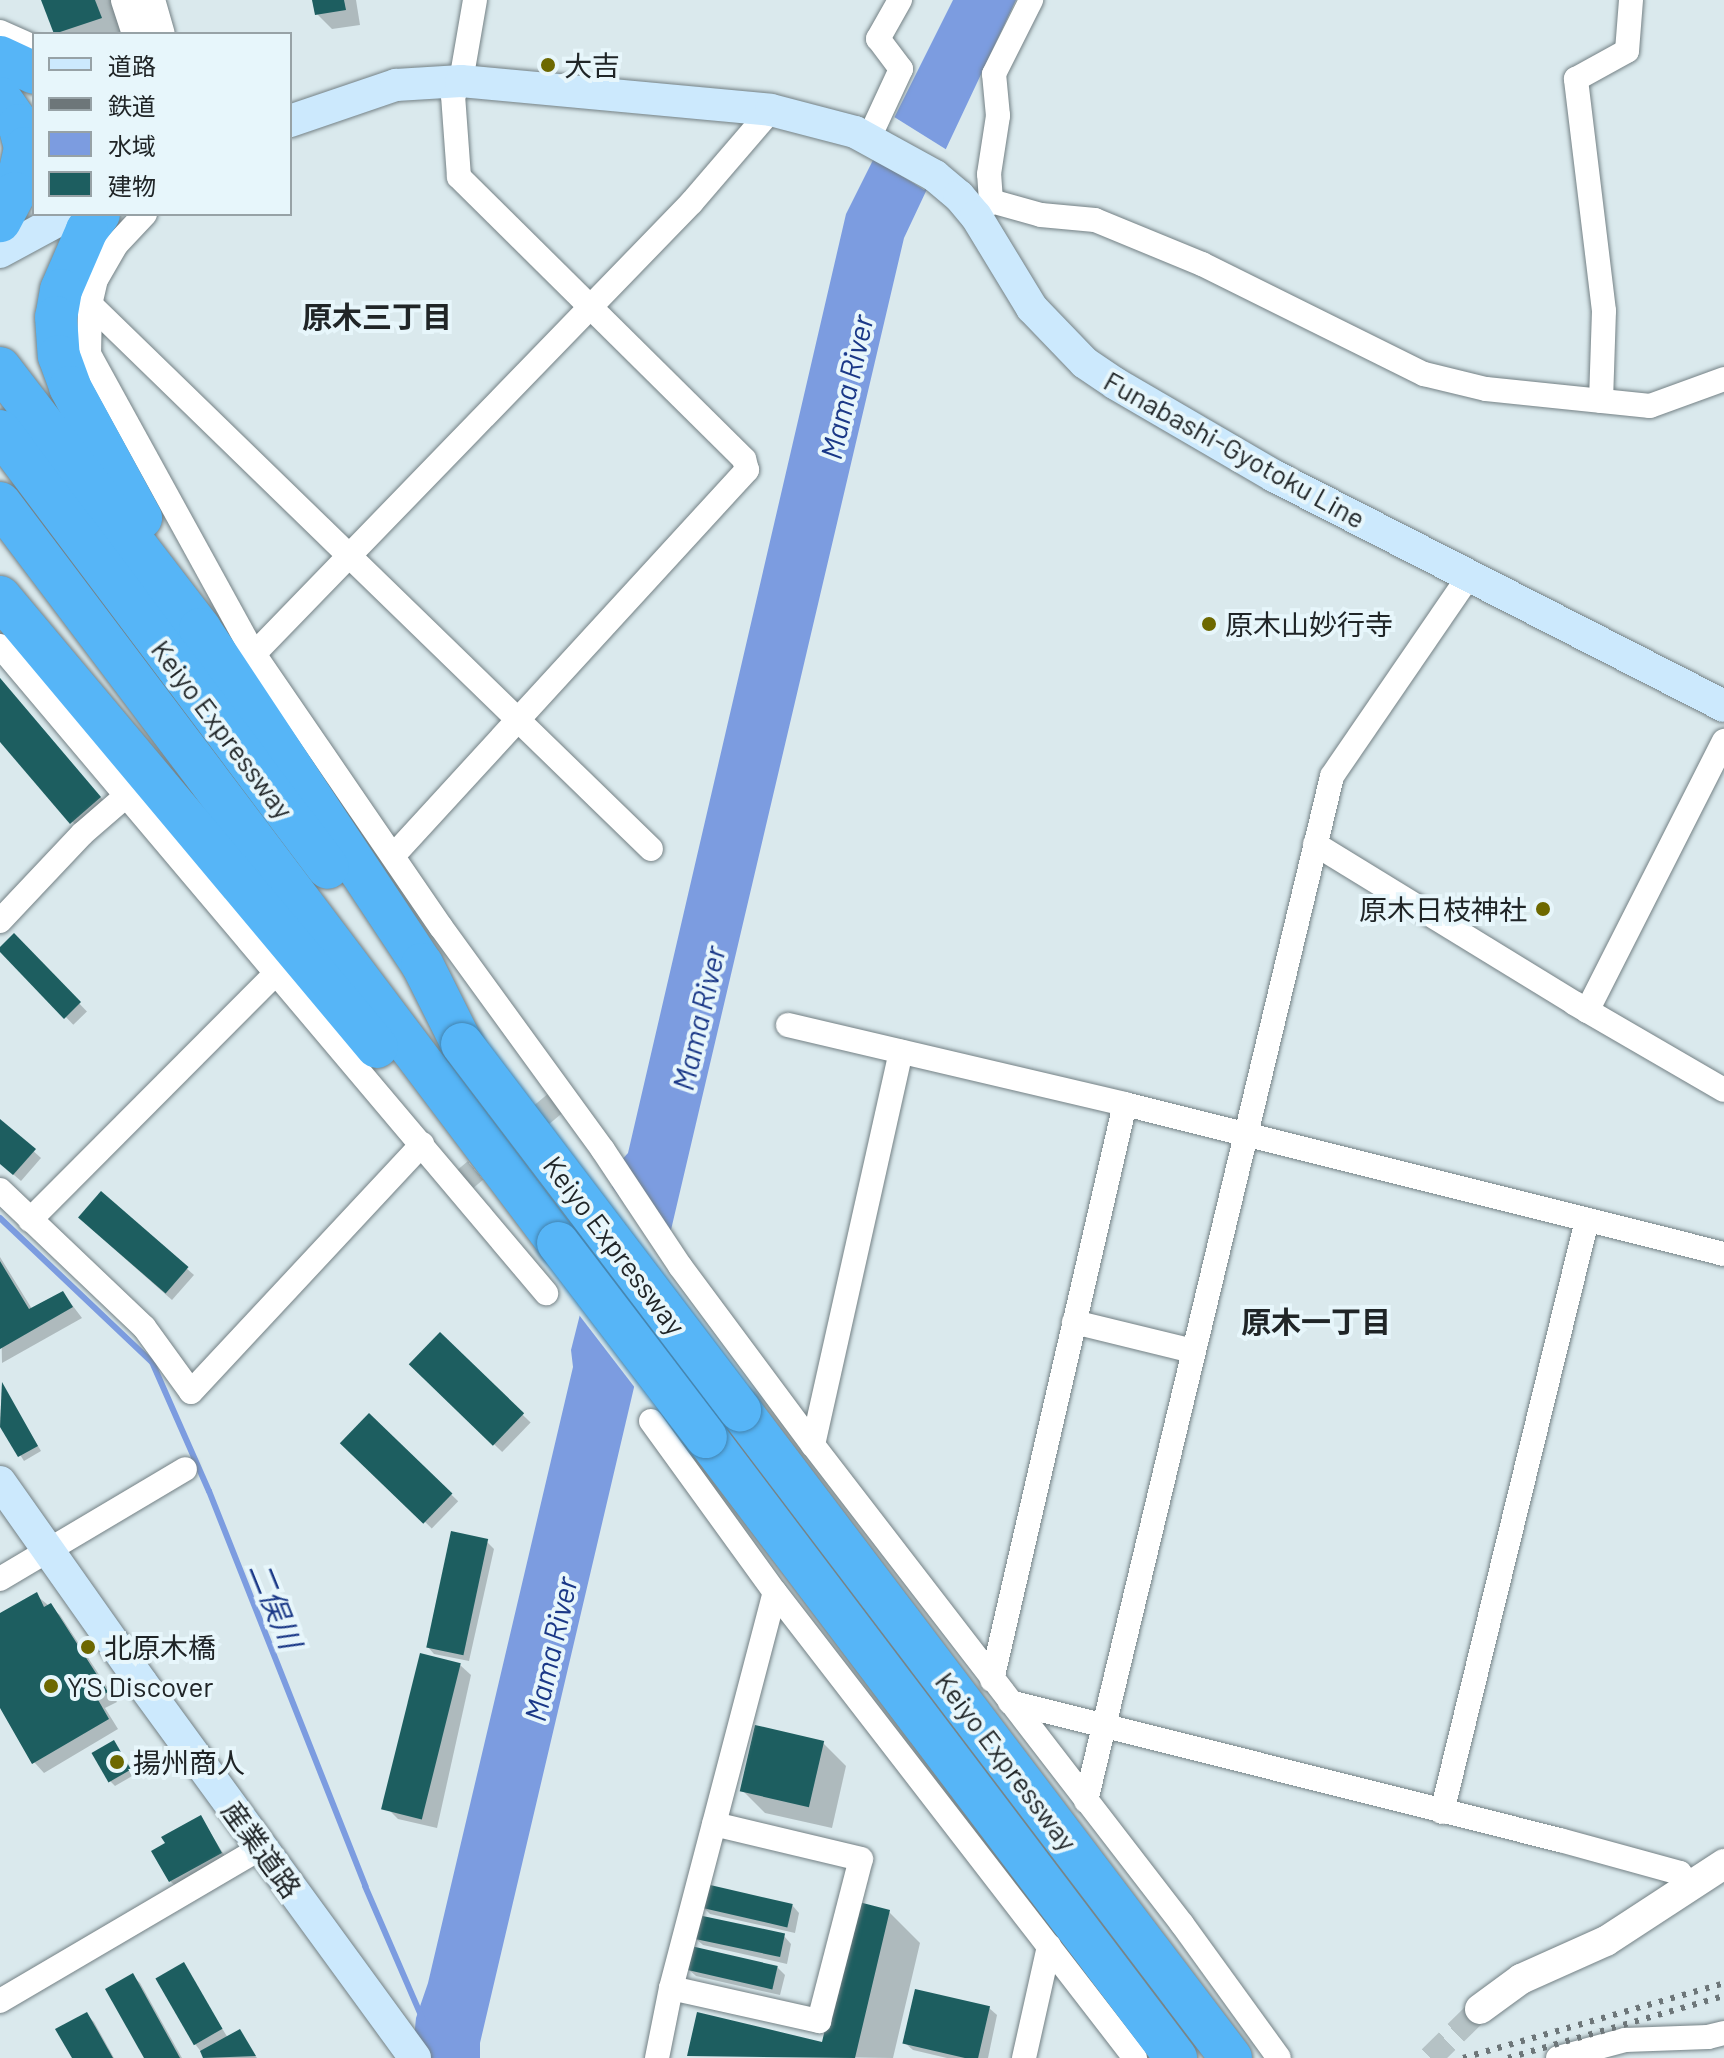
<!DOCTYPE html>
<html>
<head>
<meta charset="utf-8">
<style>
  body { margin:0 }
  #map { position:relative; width:1724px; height:2058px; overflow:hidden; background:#dae9ed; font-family:Barlow,"Noto Sans JP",sans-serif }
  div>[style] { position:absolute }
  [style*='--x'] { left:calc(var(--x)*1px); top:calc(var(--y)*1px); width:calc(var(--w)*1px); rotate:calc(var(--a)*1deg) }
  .water>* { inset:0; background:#7c9ce0 }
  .pier>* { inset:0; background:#dae9ed; transform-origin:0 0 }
  .shadow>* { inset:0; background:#0003; transform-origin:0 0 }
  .stream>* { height:6px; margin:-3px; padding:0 3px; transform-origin:3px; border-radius:3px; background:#7c9ce0 }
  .building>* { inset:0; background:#1d5e60; transform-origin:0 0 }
  .minor-tunnel>* { height:24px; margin-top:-12px; transform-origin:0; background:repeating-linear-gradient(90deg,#b5c2c5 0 24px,transparent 0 36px) }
  .roads { filter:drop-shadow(0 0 2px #748185) drop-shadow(0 0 2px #748185) }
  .minor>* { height:24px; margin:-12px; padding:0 12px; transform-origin:12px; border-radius:12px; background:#fff }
  .tertiary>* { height:30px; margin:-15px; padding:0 15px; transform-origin:15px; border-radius:15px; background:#fff }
  .secondary>* { height:32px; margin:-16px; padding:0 16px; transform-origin:16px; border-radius:16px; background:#cce9fd }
  .motorway>* { height:42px; margin:-21px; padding:0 21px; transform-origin:21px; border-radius:21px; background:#56b5f7 }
  .rail>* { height:6px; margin-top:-3px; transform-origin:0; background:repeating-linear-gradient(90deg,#6d7679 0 4px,transparent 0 12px) }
  .bridges { filter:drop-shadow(0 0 2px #4383ae) drop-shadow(0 0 2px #4383ae) }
  .motorway-bridge>* { height:42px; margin:-21px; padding:0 21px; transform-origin:21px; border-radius:21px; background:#56b5f7 }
  .dots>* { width:22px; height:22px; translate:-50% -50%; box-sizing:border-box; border:4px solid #e7f6fb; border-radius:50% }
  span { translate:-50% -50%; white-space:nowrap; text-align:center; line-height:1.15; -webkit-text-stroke:8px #e7f6fb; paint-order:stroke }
  .poi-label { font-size:28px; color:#202527 }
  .left { translate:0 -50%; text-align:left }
  .right { translate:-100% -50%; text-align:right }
  .street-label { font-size:28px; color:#202527 }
  .neighbourhood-label { font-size:30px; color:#202527; font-weight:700 }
  .water-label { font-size:30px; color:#1a3887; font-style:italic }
  .legend { position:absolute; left:32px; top:32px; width:260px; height:184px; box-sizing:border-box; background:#e7f6fb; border:2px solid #97a2a6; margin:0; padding:10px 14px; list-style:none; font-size:24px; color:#202527 }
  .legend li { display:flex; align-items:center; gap:16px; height:40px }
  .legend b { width:40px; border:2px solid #97a2a6 }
</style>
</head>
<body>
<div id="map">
  <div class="water">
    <i style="clip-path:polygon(953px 0,1016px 0,904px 238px,480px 2043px,480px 2058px,412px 2058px,416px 2018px,428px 1983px,573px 1367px,571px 1350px,618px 1164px,628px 1153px,846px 214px)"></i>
  </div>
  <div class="pier">
    <i style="left:891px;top:115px;width:68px;height:46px;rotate:32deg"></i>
    <i style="clip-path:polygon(609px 1183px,670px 1263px,639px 1393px,576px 1311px)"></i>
  </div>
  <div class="shadow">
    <i style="clip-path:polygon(44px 0,114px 0,126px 34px,56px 34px)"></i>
    <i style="clip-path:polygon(314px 0,356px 0,360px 25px,332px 29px,317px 14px)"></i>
    <i style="clip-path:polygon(0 678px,115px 814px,87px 838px,0 739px)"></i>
    <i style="left:14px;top:936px;width:105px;height:19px;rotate:46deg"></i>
    <i style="clip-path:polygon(0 1121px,41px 1158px,21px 1181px,0 1163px)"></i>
    <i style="clip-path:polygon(88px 1226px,186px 1268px,194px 1275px,172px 1300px)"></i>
    <i style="clip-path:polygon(0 1257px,32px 1309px,63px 1293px,82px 1318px,2px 1363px)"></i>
    <i style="left:440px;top:1335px;width:126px;height:41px;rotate:44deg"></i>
    <i style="clip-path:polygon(2px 1385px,41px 1451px,24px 1461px,0 1423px)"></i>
    <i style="left:369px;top:1415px;width:124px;height:38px;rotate:44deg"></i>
    <i style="clip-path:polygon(486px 1541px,494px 1549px,469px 1661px,434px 1654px,427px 1646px)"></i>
    <i style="clip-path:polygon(36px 1595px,60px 1615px,117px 1702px,105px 1708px,118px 1729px,44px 1773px,34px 1762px,0 1704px,0 1616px)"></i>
    <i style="clip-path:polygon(460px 1665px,471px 1675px,437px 1828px,398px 1819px,388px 1809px)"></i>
    <i style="clip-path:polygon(113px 1742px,134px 1775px,115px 1786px,110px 1781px)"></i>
    <i style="clip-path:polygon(823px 1743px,846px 1766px,832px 1828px,765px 1813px,742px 1790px)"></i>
    <i style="clip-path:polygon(201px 1818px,228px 1861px,178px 1888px,170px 1881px)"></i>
    <i style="clip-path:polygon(792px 1905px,799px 1913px,795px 1933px,710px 1914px,703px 1907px)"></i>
    <i style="clip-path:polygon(889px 1912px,920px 1943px,893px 2058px,689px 2055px,823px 2044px)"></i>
    <i style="clip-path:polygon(784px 1936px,791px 1944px,787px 1964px,703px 1945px,695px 1938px)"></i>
    <i style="clip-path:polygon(183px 1965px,228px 2038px,240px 2031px,257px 2058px,206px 2058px,195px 2044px)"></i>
    <i style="clip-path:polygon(777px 1967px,785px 1975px,780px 1995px,696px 1976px,688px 1969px)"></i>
    <i style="clip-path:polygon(132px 1976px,140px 1983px,182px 2058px,146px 2058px)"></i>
    <i style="clip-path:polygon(989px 2008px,997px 2015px,988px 2058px,947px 2058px,913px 2050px,905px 2043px)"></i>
    <i style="clip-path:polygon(86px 2014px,94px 2022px,114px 2058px,74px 2058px)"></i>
  </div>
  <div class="stream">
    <i style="--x:0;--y:1218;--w:209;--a:43.5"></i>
    <i style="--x:152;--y:1362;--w:141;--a:66.2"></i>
    <i style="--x:209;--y:1491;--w:425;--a:68.4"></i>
    <i style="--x:365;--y:1886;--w:144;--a:66.6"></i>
  </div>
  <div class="building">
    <i style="clip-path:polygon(41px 0,95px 0,102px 18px,54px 34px)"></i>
    <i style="clip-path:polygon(312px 0,344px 0,346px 10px,315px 15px)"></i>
    <i style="clip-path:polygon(0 678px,101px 797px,70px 824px,0 742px)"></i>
    <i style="clip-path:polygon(14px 933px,81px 1002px,64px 1019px,0 952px,0 947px)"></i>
    <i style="clip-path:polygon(0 1119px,36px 1149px,13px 1175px,0 1164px)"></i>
    <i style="left:101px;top:1191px;width:116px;height:35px;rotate:41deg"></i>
    <i style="clip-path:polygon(0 1261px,29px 1309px,63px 1291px,73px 1307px,0 1349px)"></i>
    <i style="left:440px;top:1332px;width:117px;height:45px;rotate:44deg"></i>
    <i style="clip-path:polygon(2px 1382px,38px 1446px,18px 1457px,0 1427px)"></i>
    <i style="left:369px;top:1413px;width:116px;height:42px;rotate:44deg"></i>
    <i style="left:451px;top:1531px;width:38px;height:119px;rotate:12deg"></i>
    <i style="clip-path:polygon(37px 1592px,44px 1607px,51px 1603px,108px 1692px,97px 1698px,109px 1719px,32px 1764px,0 1708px,0 1613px)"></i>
    <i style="left:420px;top:1653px;width:42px;height:161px;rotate:14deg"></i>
    <i style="left:755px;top:1725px;width:71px;height:68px;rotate:13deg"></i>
    <i style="left:114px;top:1740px;width:34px;height:26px;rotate:60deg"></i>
    <i style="clip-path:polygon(201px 1815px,222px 1853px,169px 1882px,151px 1851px,165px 1843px,161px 1837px)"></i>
    <i style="left:706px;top:1884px;width:89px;height:24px;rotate:13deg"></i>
    <i style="clip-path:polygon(855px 1901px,890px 1910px,855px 2058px,687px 2056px,697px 2012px,822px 2042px)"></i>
    <i style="left:698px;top:1915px;width:89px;height:24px;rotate:12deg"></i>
    <i style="left:691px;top:1946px;width:89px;height:24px;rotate:13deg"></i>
    <i style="left:184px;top:1962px;width:77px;height:33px;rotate:60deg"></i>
    <i style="clip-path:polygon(133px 1973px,180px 2058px,144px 2058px,105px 1989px)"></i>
    <i style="left:915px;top:1989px;width:77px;height:56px;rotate:13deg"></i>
    <i style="clip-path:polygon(87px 2012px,113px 2058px,72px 2058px,55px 2029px)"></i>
    <i style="clip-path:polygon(240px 2029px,256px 2056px,203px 2058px,200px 2051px)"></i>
  </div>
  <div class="minor-tunnel">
    <i style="--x:457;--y:1186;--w:140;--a:-40.1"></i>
    <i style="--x:670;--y:1445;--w:115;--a:-39.4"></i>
    <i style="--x:1430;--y:2058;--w:70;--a:-44.4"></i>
  </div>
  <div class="roads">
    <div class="minor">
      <i style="--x:0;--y:32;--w:37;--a:24"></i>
      <i style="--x:869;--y:138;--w:76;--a:-65.1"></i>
      <i style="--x:901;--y:69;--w:38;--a:-127"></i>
      <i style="--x:878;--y:39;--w:45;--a:-60.6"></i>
      <i style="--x:991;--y:201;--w:27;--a:-94"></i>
      <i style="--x:989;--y:174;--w:59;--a:-81.2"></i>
      <i style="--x:998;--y:116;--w:42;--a:-95.4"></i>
      <i style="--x:994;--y:74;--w:83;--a:-63.4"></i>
      <i style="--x:145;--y:214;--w:42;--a:133.1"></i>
      <i style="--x:116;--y:245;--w:39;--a:120"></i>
      <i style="--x:96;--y:279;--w:26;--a:103"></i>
      <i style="--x:90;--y:304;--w:50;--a:91.1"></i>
      <i style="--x:89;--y:354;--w:342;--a:61.2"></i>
      <i style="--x:254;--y:654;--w:331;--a:55.6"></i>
      <i style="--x:441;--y:927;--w:276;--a:54"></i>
      <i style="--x:603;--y:1150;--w:139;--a:56.4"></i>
      <i style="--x:680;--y:1266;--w:223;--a:53.4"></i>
      <i style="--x:813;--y:1445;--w:605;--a:52.39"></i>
      <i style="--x:1182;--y:1924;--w:165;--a:54.1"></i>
      <i style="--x:976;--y:216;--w:21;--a:-45"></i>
      <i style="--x:991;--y:201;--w:52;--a:15.6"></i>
      <i style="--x:1041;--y:215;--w:54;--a:5.3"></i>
      <i style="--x:1095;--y:220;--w:116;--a:22.4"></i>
      <i style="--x:1202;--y:264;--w:248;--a:26.4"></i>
      <i style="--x:1424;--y:374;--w:64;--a:13.6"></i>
      <i style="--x:1486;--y:389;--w:165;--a:5.9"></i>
      <i style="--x:1650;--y:406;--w:79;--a:-20"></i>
      <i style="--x:90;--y:304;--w:782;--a:44.17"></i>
      <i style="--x:1601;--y:401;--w:90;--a:-88.1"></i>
      <i style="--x:1604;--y:311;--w:234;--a:-96.9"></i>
      <i style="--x:1576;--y:79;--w:58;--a:-28.8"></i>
      <i style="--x:1627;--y:51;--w:51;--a:-85.5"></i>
      <i style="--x:0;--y:646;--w:847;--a:49.84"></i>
      <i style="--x:254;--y:654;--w:629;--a:-45.9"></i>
      <i style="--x:692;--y:202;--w:121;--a:-49.3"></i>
      <i style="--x:1315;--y:844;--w:304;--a:31.5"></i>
      <i style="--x:1574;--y:1003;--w:173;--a:30.1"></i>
      <i style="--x:393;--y:856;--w:524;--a:-47.48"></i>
      <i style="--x:747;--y:470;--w:11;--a:-105"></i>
      <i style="--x:744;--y:459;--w:401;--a:-135.3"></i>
      <i style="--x:459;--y:177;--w:81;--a:-94.2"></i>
      <i style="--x:453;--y:96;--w:17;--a:-62"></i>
      <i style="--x:461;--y:81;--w:82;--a:-80.2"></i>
      <i style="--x:0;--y:921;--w:120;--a:-46.7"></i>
      <i style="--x:82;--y:834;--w:60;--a:-40.9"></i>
      <i style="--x:1587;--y:1011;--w:303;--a:-63.1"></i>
      <i style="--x:788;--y:1025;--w:346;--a:13.2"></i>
      <i style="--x:1125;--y:1104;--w:617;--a:14.06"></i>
      <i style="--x:0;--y:1190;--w:199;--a:43.6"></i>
      <i style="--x:144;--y:1327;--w:80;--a:54.1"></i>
      <i style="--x:191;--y:1392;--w:339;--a:-47"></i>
      <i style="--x:30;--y:1220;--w:351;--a:-45.1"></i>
      <i style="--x:1074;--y:1322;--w:122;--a:13.7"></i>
      <i style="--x:651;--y:1421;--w:211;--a:54.1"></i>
      <i style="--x:775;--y:1592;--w:589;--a:52.31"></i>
      <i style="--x:813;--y:1445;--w:403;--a:-77.4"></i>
      <i style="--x:0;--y:1579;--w:215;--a:-30.7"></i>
      <i style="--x:992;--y:1680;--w:591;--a:-77"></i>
      <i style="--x:1010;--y:1702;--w:567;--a:14.09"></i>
      <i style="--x:1560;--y:1840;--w:124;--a:15.4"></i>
      <i style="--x:1680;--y:1873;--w:17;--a:57"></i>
      <i style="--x:1086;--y:1801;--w:1054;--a:-76.5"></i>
      <i style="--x:1332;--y:776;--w:242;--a:-55.6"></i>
      <i style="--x:1442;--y:1812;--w:609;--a:-76.24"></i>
      <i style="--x:671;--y:1988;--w:152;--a:12.6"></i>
      <i style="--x:819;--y:2021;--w:167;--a:-75.5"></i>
      <i style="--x:861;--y:1859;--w:151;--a:-166.6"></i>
      <i style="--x:0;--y:2001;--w:303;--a:-30.4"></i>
      <i style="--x:657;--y:2058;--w:71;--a:-78.7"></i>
      <i style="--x:671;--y:1988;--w:409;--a:-75.3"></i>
      <i style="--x:1024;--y:2058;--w:115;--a:-77.4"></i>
      <i style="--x:1558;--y:2058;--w:69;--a:-15"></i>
      <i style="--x:1625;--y:2040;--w:83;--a:-2.1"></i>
      <i style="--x:1708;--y:2037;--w:16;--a:-14"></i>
    </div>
    <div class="tertiary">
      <i style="--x:126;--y:0;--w:36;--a:72"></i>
      <i style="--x:150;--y:0;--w:35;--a:74"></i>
      <i style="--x:1480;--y:2009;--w:51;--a:-36.2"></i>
      <i style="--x:1521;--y:1979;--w:93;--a:-24.1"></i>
      <i style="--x:1606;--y:1941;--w:141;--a:-33.1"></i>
    </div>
    <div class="secondary">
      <i style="--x:290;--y:121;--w:112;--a:-18.8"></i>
      <i style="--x:396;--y:85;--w:65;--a:-3.5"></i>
      <i style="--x:461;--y:81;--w:311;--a:5.3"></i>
      <i style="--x:771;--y:110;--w:87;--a:14.7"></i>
      <i style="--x:855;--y:132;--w:91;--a:28.8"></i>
      <i style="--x:935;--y:176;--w:31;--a:40"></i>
      <i style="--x:959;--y:196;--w:26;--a:50"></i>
      <i style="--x:976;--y:216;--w:108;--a:58.7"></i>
      <i style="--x:1032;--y:308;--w:76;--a:46.1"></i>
      <i style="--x:1085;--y:363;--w:37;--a:34"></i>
      <i style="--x:1116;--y:384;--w:183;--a:30.2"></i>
      <i style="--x:1274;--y:476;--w:505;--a:27.07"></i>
      <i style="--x:0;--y:252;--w:80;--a:-28.5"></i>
      <i style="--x:0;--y:1482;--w:245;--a:54.8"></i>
      <i style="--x:141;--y:1682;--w:465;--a:53.9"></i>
    </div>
    <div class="motorway">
      <i style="--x:0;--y:57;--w:38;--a:25"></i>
      <i style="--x:0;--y:98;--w:33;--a:55"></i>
      <i style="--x:19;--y:125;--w:24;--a:75"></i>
      <i style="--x:25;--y:148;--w:46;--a:102.5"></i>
      <i style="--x:15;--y:193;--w:32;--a:118"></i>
      <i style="--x:99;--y:214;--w:20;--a:127"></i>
      <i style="--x:87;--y:230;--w:65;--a:113.4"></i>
      <i style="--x:61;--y:290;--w:27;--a:100"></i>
      <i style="--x:56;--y:317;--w:39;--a:86"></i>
      <i style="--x:59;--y:356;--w:33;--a:70"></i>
      <i style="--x:70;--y:387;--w:149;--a:61.5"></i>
      <i style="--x:0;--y:368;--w:329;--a:52.5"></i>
      <i style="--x:200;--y:629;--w:402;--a:56.5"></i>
      <i style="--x:422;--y:964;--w:89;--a:63.4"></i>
      <i style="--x:0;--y:431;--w:546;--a:53.11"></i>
      <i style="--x:0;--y:503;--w:927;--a:52.98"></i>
      <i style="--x:0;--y:597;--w:587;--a:50.04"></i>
      <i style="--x:740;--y:1410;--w:813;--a:52.85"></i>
      <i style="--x:706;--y:1437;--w:779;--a:52.88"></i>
    </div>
  </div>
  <div class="rail">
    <i style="--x:1463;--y:2058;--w:272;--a:-16"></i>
    <i style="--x:1508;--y:2058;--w:225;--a:-16"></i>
  </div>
  <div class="bridges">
    <div class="motorway-bridge">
      <i style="--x:462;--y:1044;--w:460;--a:52.8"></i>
      <i style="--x:558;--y:1243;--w:244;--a:52.7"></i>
    </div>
  </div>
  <div class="dots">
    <i style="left:548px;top:65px;background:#6d6800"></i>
    <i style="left:1209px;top:624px;background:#6d6800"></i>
    <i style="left:1543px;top:909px;background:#6d6800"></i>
    <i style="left:88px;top:1647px;background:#6d6800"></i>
    <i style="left:51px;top:1686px;background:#6d6800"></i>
    <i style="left:117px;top:1762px;background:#6d6800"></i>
  </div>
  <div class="poi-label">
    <span class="left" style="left:564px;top:65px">大吉</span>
    <span class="left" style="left:1225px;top:624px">原木山妙行寺</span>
    <span class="right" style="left:1527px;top:909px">原木日枝神社</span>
    <span class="left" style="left:104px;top:1647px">北原木橋</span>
    <span class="left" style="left:67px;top:1686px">Y'S Discover</span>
    <span class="left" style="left:133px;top:1762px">揚州商人</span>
  </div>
  <div class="street-label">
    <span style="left:1235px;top:449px;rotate:29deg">Funabashi-Gyotoku Line</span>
    <span style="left:223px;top:729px;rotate:53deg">Keiyo Expressway</span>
    <span style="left:615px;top:1245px;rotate:53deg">Keiyo Expressway</span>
    <span style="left:1007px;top:1761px;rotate:53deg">Keiyo Expressway</span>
    <span style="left:262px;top:1849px;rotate:54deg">産業道路</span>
  </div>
  <div class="neighbourhood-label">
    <span style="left:377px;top:316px">原木三丁目</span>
    <span style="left:1316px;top:1321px">原木一丁目</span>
  </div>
  <div class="water-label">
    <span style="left:846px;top:387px;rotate:-77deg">Mama River</span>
    <span style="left:698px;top:1018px;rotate:-77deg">Mama River</span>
    <span style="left:276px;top:1605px;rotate:68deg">二俣川</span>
    <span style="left:550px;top:1649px;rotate:-77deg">Mama River</span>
  </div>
  <ul class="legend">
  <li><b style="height:10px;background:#cce9fd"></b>道路</li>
  <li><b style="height:10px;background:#6d7679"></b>鉄道</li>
  <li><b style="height:22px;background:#7c9ce0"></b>水域</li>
  <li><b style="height:22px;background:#1d5e60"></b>建物</li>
  </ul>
</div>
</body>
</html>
